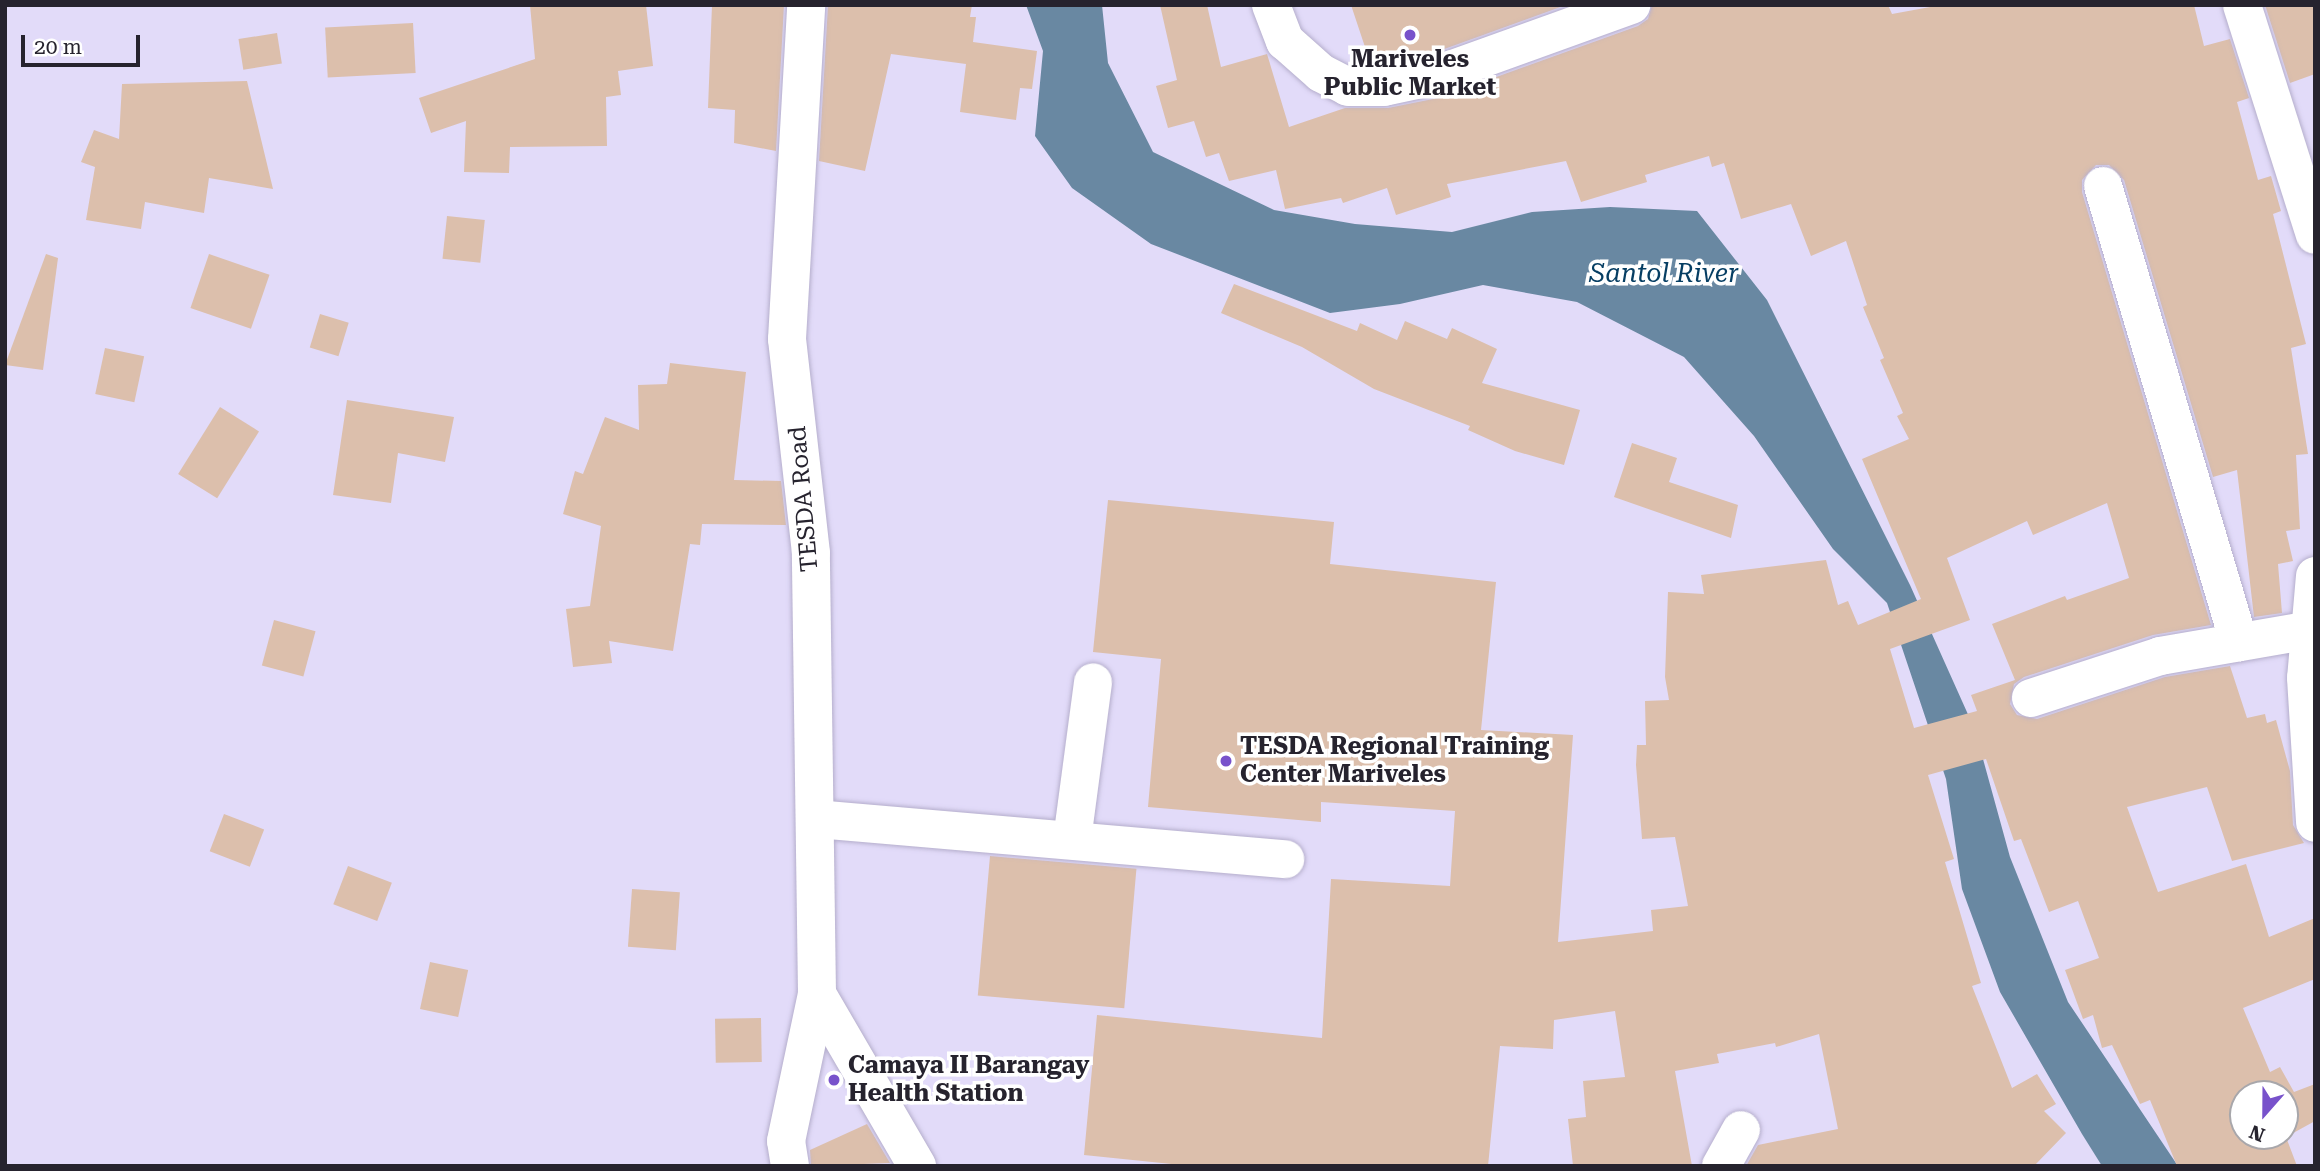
<!DOCTYPE html>
<html>
<head>
<meta charset="utf-8">
<style>
  body { margin:0 }
  #map { position:relative; width:2320px; height:1171px; overflow:hidden; background:#e2dbf9; font-family:"Roboto Serif",serif }
  div>[style] { position:absolute }
  [style*='--x'] { left:calc(var(--x)*1px); top:calc(var(--y)*1px); width:calc(var(--w)*1px); rotate:calc(var(--a)*1deg) }
  .water>* { inset:0; background:#6988a2 }
  .building>* { inset:0; background:#dcbfac; transform-origin:0 0 }
  .roads { filter:drop-shadow(0 0 2px #b5aecc) drop-shadow(0 0 2px #b5aecc) }
  .minor>* { height:38px; margin:-19px; padding:0 19px; transform-origin:19px; border-radius:19px; background:#fff }
  .dots>* { width:19px; height:19px; translate:-50% -50%; box-sizing:border-box; border:4px solid #fff; border-radius:50% }
  span { translate:-50% -50%; white-space:nowrap; text-align:center; line-height:1.15; -webkit-text-stroke:7px #fff; paint-order:stroke }
  .poi-label { font-size:24px; color:#26232e; font-weight:700 }
  .left { translate:0 -50%; text-align:left }
  .street-label { font-size:24px; color:#26232e }
  .water-label { font-size:26px; color:#063e63; font-style:italic }
  .frame { position:absolute; inset:0; border:7px solid #26232e; pointer-events:none }
  .north { position:absolute; left:2229px; top:1080px; width:70px; height:70px; box-sizing:border-box; background:#fff; border:2px solid #a8a7ab; border-radius:50%; rotate:201deg; font-size:19px; font-weight:700; line-height:28px; text-align:center; color:#26232e }
  .north::after { content:''; display:block; margin:auto; width:24px; height:32px; background:#7852cb; clip-path:polygon(50% 0,100% 100%,50% 72%,0 100%) }
  .scale { position:absolute; left:21px; top:35px; width:119px; height:32px; box-sizing:border-box; border:4px solid #26232e; border-top:0; padding-left:9px; font-size:21px; line-height:24px; white-space:nowrap; color:#26232e; -webkit-text-stroke:5px #fff; paint-order:stroke }
</style>
</head>
<body>
<div id="map">
  <div class="water">
    <i style="clip-path:polygon(1026px 5px,1102px 5px,1108px 63px,1153px 152px,1274px 210px,1355px 224px,1452px 232px,1532px 212px,1610px 207px,1697px 211px,1767px 300px,1910px 585px,1975px 730px,2010px 857px,2068px 1002px,2178px 1166px,2102px 1166px,2082px 1134px,2000px 992px,1962px 889px,1946px 779px,1887px 603px,1833px 549px,1754px 436px,1684px 357px,1577px 302px,1483px 285px,1400px 304px,1330px 313px,1151px 244px,1072px 188px,1035px 136px,1043px 51px)"></i>
  </div>
  <div class="building">
    <i style="clip-path:polygon(530px 5px,646px 5px,653px 66px,618px 71px,621px 95px,606px 97px,607px 146px,510px 147px,509px 173px,464px 172px,466px 121px,431px 133px,419px 98px,535px 59px)"></i>
    <i style="clip-path:polygon(712px 5px,784px 5px,776px 151px,734px 143px,735px 110px,708px 108px)"></i>
    <i style="clip-path:polygon(828px 5px,972px 5px,970px 17px,976px 17px,973px 42px,1037px 51px,1032px 89px,1020px 88px,1016px 120px,960px 112px,966px 64px,891px 54px,865px 171px,819px 161px)"></i>
    <i style="clip-path:polygon(evenodd,1160px 5px,1207px 5px,1221px 67px,1267px 54px,1289px 127px,1345px 108px,1388px 108px,1438px 98px,1638px 26px,1648px 19px,1652px 5px,1888px 5px,1892px 14px,1941px 5px,2194px 5px,2204px 46px,2230px 39px,2249px 98px,2237px 102px,2258px 180px,2271px 176px,2281px 211px,2273px 214px,2306px 344px,2291px 348px,2308px 454px,2296px 455px,2300px 529px,2286px 531px,2293px 561px,2278px 564px,2282px 613px,2254px 617px,2237px 470px,2213px 477px,2124px 180px,2109px 165px,2096px 165px,2082px 180px,2082px 192px,2211px 625px,2153px 635px,2024px 677px,2014px 684px,2010px 704px,2017px 715px,2037px 719px,2165px 677px,2230px 666px,2247px 718px,2265px 714px,2267px 723px,2276px 720px,2290px 771px,2293px 825px,2304px 843px,2232px 861px,2207px 787px,2127px 807px,2158px 892px,2246px 864px,2269px 937px,2315px 918px,2315px 979px,2243px 1008px,2270px 1072px,2280px 1067px,2294px 1092px,2315px 1084px,2315px 1121px,2286px 1137px,2297px 1166px,2177px 1166px,2150px 1100px,2140px 1104px,2112px 1045px,2102px 1048px,2093px 1015px,2083px 1019px,2065px 970px,2099px 958px,2078px 901px,2049px 912px,2021px 839px,2014px 841px,1986px 759px,1928px 775px,1954px 859px,1945px 862px,1981px 983px,1972px 986px,2012px 1088px,2037px 1074px,2056px 1104px,2044px 1111px,2066px 1133px,2034px 1166px,1746px 1166px,1758px 1145px,1838px 1129px,1819px 1034px,1776px 1047px,1775px 1043px,1717px 1054px,1719px 1063px,1675px 1071px,1692px 1166px,1573px 1166px,1568px 1119px,1586px 1117px,1583px 1081px,1625px 1077px,1615px 1011px,1554px 1020px,1553px 1049px,1500px 1046px,1488px 1166px,1191px 1166px,1084px 1155px,1097px 1015px,1322px 1038px,1331px 879px,1450px 886px,1455px 811px,1321px 802px,1321px 822px,1148px 807px,1161px 659px,1093px 652px,1108px 500px,1334px 522px,1330px 564px,1496px 582px,1481px 730px,1573px 735px,1558px 942px,1653px 931px,1651px 910px,1688px 906px,1675px 837px,1642px 839px,1636px 765px,1637px 745px,1646px 745px,1645px 701px,1669px 700px,1665px 677px,1668px 592px,1704px 594px,1701px 575px,1826px 560px,1838px 605px,1848px 601px,1858px 625px,1921px 599px,1862px 459px,1909px 439px,1897px 416px,1903px 413px,1880px 360px,1884px 358px,1863px 307px,1867px 305px,1846px 241px,1811px 256px,1791px 204px,1741px 219px,1724px 163px,1712px 167px,1709px 156px,1645px 175px,1647px 182px,1581px 202px,1566px 161px,1447px 184px,1451px 197px,1396px 215px,1387px 188px,1343px 203px,1341px 198px,1285px 209px,1276px 170px,1229px 181px,1219px 153px,1206px 157px,1194px 121px,1168px 128px,1156px 86px,1177px 80px,1160px 5px,2107px 503px,2129px 578px,2067px 600px,2065px 596px,1992px 624px,2015px 680px,1971px 695px,1977px 711px,1914px 728px,1890px 649px,1970px 620px,1947px 558px,2027px 521px,2033px 535px,2107px 503px,1160px 5px,2243px 1094px,2285px 1094px,2285px 1136px,2243px 1136px,2243px 1094px)"></i>
    <i style="clip-path:polygon(1351px 5px,1566px 5px,1425px 56px,1382px 65px,1371px 65px)"></i>
    <i style="clip-path:polygon(2265px 5px,2315px 5px,2315px 74px,2290px 83px)"></i>
    <i style="left:413px;top:23px;width:50px;height:88px;rotate:87deg"></i>
    <i style="left:277px;top:33px;width:31px;height:39px;rotate:81deg"></i>
    <i style="clip-path:polygon(247px 81px,273px 189px,209px 178px,204px 213px,145px 202px,141px 229px,86px 220px,95px 167px,81px 162px,94px 130px,119px 139px,122px 84px)"></i>
    <i style="left:447px;top:216px;width:38px;height:43px;rotate:6deg"></i>
    <i style="clip-path:polygon(46px 254px,58px 258px,43px 370px,5px 365px)"></i>
    <i style="left:209px;top:254px;width:64px;height:57px;rotate:19deg"></i>
    <i style="clip-path:polygon(1234px 284px,1357px 331px,1360px 323px,1397px 340px,1405px 321px,1447px 339px,1452px 328px,1497px 349px,1482px 383px,1580px 410px,1564px 465px,1515px 451px,1468px 430px,1470px 426px,1374px 389px,1302px 347px,1221px 313px)"></i>
    <i style="left:320px;top:314px;width:30px;height:35px;rotate:17deg"></i>
    <i style="left:105px;top:348px;width:40px;height:47px;rotate:12deg"></i>
    <i style="clip-path:polygon(670px 363px,746px 372px,734px 480px,781px 481px,786px 525px,702px 524px,700px 545px,690px 544px,673px 651px,609px 641px,612px 663px,573px 667px,566px 609px,590px 606px,601px 526px,563px 514px,575px 471px,583px 474px,605px 417px,639px 430px,638px 385px,667px 384px)"></i>
    <i style="clip-path:polygon(347px 400px,454px 417px,445px 462px,398px 453px,391px 503px,333px 495px)"></i>
    <i style="left:220px;top:407px;width:46px;height:79px;rotate:32deg"></i>
    <i style="clip-path:polygon(1632px 443px,1677px 458px,1669px 482px,1738px 505px,1731px 538px,1614px 497px)"></i>
    <i style="left:274px;top:620px;width:43px;height:47px;rotate:15deg"></i>
    <i style="left:224px;top:814px;width:43px;height:40px;rotate:21deg"></i>
    <i style="left:990px;top:856px;width:147px;height:140px;rotate:5deg"></i>
    <i style="left:348px;top:866px;width:47px;height:41px;rotate:21deg"></i>
    <i style="left:632px;top:889px;width:48px;height:58px;rotate:4deg"></i>
    <i style="left:430px;top:962px;width:39px;height:48px;rotate:12deg"></i>
    <i style="left:761px;top:1018px;width:44px;height:46px;rotate:89deg"></i>
    <i style="clip-path:polygon(867px 1124px,890px 1163px,811px 1166px,810px 1150px)"></i>
  </div>
  <div class="roads">
    <div class="minor">
      <i style="--x:1271;--y:5;--w:39;--a:69"></i>
      <i style="--x:1285;--y:41;--w:48;--a:41.6"></i>
      <i style="--x:1321;--y:73;--w:30;--a:27"></i>
      <i style="--x:1348;--y:87;--w:36;--a:0"></i>
      <i style="--x:1384;--y:87;--w:48;--a:-12"></i>
      <i style="--x:1431;--y:77;--w:213;--a:-19.8"></i>
      <i style="--x:2242;--y:5;--w:241;--a:72.4"></i>
      <i style="--x:2103;--y:186;--w:476;--a:73.4"></i>
      <i style="--x:2315;--y:576;--w:102;--a:95"></i>
      <i style="--x:2306;--y:678;--w:145;--a:86.4"></i>
      <i style="--x:2031;--y:698;--w:136;--a:-18"></i>
      <i style="--x:2160;--y:656;--w:152;--a:-9.8"></i>
      <i style="--x:816;--y:819;--w:471;--a:4.9"></i>
      <i style="--x:1072;--y:840;--w:159;--a:-82.4"></i>
      <i style="--x:817;--y:994;--w:199;--a:59.8"></i>
      <i style="--x:790;--y:1166;--w:25;--a:-99"></i>
      <i style="--x:786;--y:1141;--w:150;--a:-78.1"></i>
      <i style="--x:817;--y:994;--w:441;--a:-90.8"></i>
      <i style="--x:811;--y:553;--w:215;--a:-96.4"></i>
      <i style="--x:787;--y:339;--w:335;--a:-86.7"></i>
      <i style="--x:1721;--y:1166;--w:41;--a:-60.9"></i>
    </div>
  </div>
  <div class="dots">
    <i style="left:1410px;top:35px;background:#7852cb"></i>
    <i style="left:1226px;top:761px;background:#7852cb"></i>
    <i style="left:834px;top:1080px;background:#7852cb"></i>
  </div>
  <div class="poi-label">
    <span style="left:1410px;top:74px">Mariveles<br>Public Market</span>
    <span class="left" style="left:1240px;top:761px">TESDA Regional Training<br>Center Mariveles</span>
    <span class="left" style="left:848px;top:1080px">Camaya II Barangay<br>Health Station</span>
  </div>
  <div class="street-label">
    <span style="left:804px;top:499px;rotate:-95deg">TESDA Road</span>
  </div>
  <div class="water-label">
    <span style="left:1664px;top:274px">Santol River</span>
  </div>
  <div class="frame"></div>
  <div class="north">N</div>
  <div class="scale">20 m</div>
</div>
</body>
</html>
